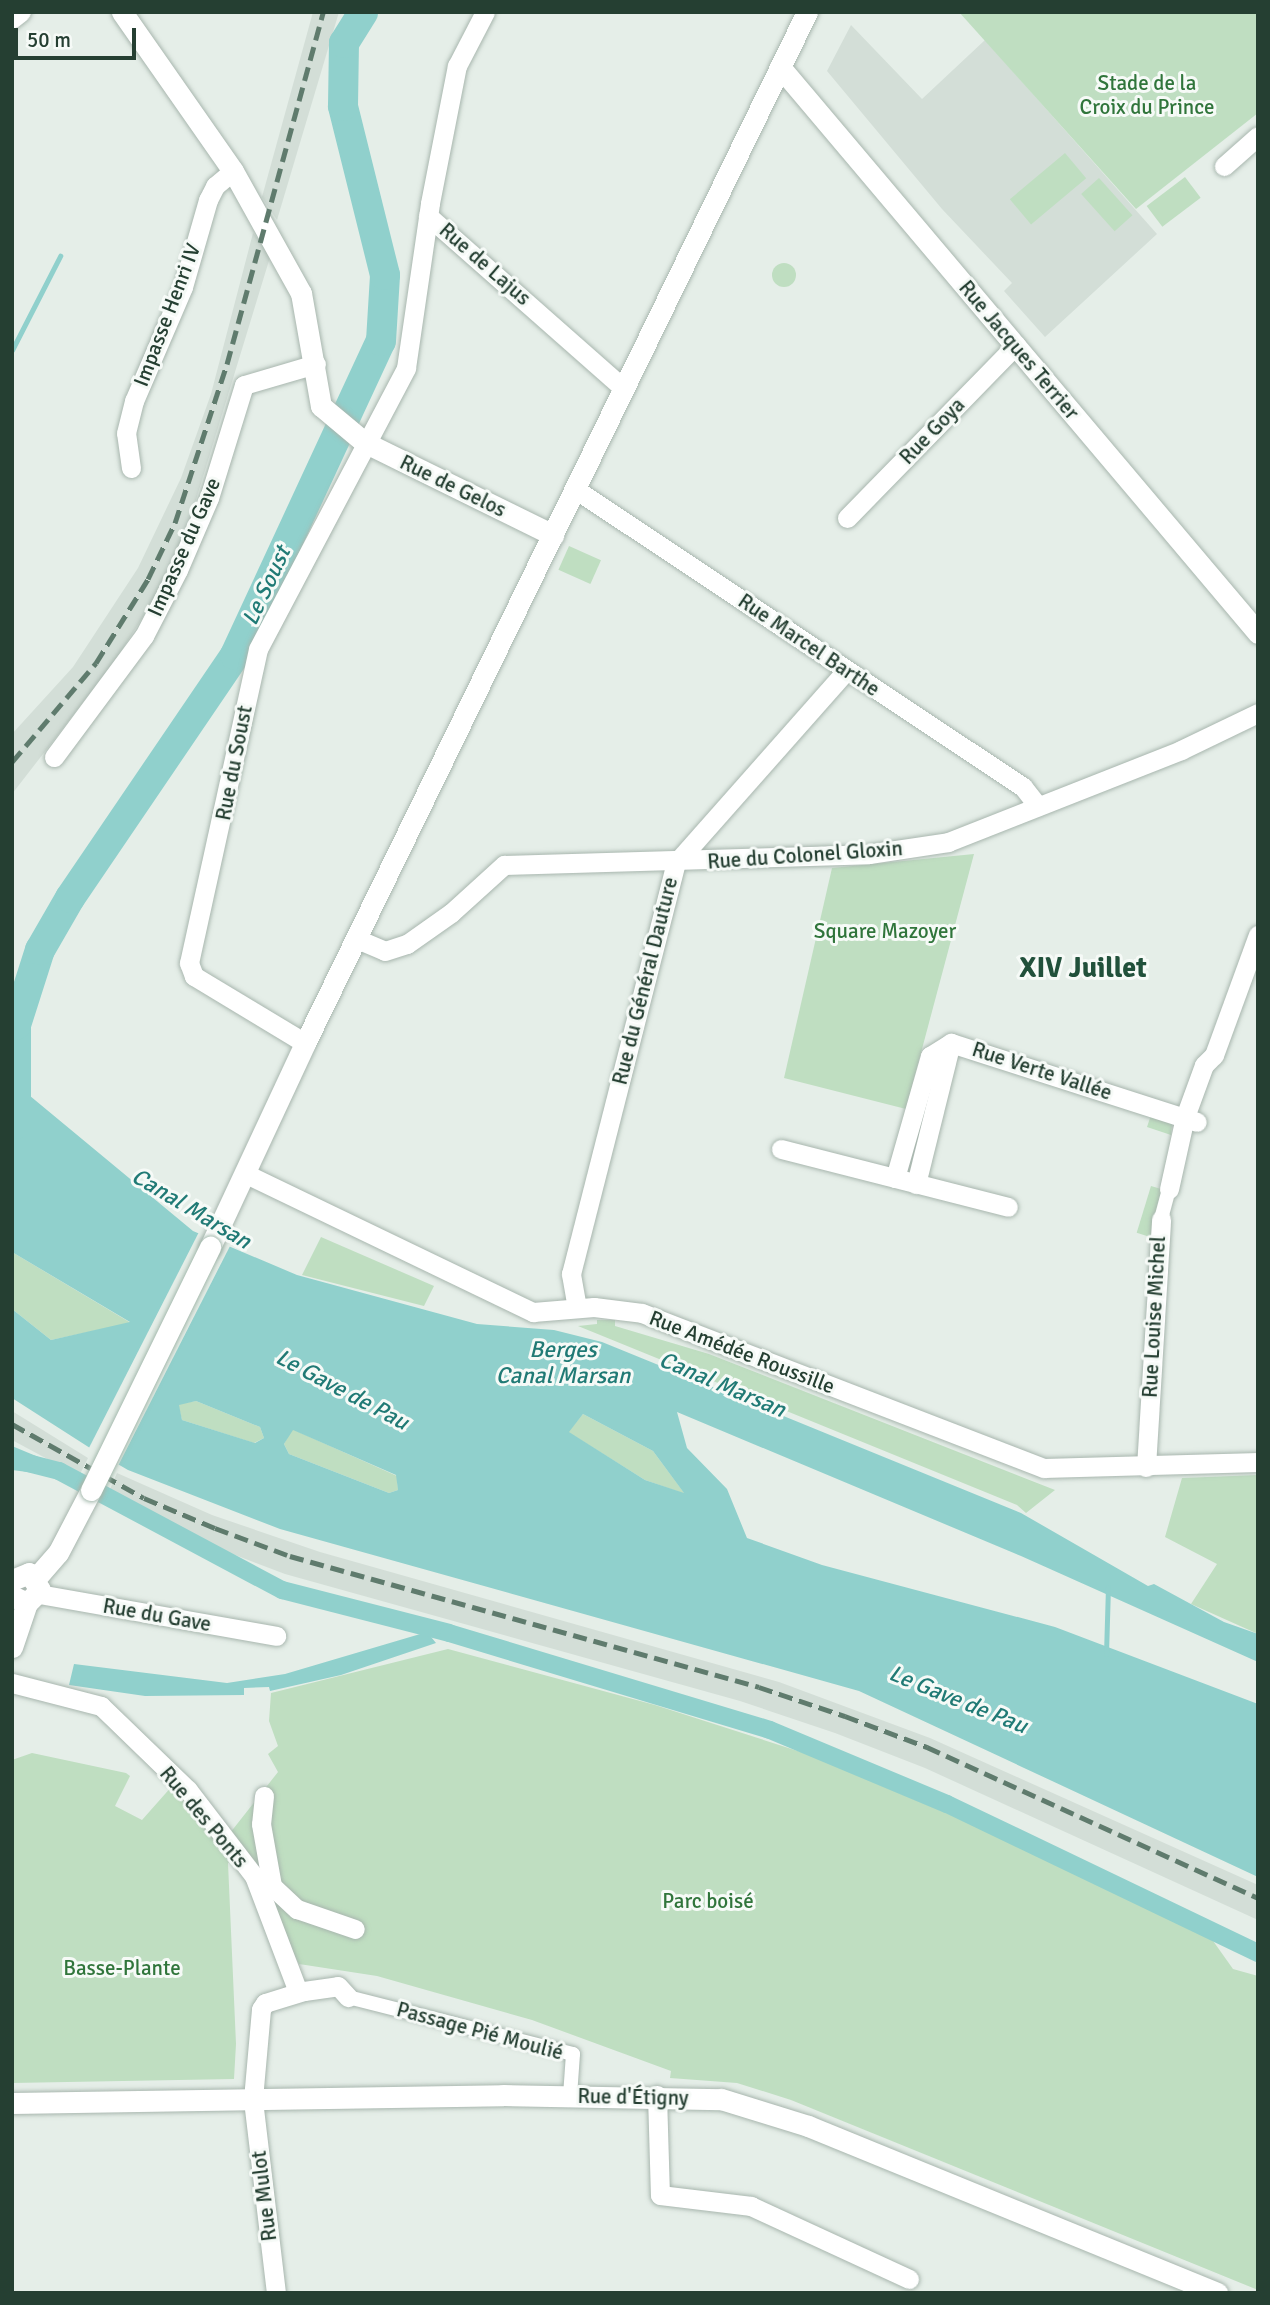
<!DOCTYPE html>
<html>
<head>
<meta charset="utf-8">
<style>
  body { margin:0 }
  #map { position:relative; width:1270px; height:2305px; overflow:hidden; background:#e5eee8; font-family:Signika,sans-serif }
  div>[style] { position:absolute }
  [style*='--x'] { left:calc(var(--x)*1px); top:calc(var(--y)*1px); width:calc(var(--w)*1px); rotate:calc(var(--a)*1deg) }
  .built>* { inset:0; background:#d3ded7 }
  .green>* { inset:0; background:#bfdec1; transform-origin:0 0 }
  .round { border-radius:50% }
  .water>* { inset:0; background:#90d0cc }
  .pier>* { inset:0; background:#e5eee8; transform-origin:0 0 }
  .stream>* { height:5px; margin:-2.5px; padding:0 2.5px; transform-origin:2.5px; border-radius:2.5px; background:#90d0cc }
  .canal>* { height:18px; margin:-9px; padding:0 9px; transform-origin:9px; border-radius:9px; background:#90d0cc }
  .river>* { height:30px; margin:-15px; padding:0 15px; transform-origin:15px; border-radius:15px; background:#90d0cc }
  .roads { filter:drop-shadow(0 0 2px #a8b6ae) drop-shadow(0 0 2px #a8b6ae) }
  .pedestrian>* { height:14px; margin:-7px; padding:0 7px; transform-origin:7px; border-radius:7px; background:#fff }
  .minor>* { height:19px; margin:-9.5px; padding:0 9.5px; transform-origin:9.5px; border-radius:9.5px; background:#fff }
  .tertiary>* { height:21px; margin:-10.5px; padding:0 10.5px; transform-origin:10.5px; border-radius:10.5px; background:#fff }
  .secondary>* { height:21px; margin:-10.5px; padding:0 10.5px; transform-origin:10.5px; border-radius:10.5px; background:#fff }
  .rail>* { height:5px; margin-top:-2.5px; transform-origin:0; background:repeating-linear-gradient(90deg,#5f7b6d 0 14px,transparent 0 21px) }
  .bridges { filter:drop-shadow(0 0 2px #a4b9ad) drop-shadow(0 0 2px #a4b9ad) }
  .secondary-bridge>* { height:21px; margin:-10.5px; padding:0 10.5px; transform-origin:10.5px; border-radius:10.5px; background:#fff }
  span { translate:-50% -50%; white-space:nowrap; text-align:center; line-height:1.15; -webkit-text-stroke:6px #f6faf7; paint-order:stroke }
  .park-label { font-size:21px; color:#30753b }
  .street-label { font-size:21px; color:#253f32 }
  .water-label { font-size:23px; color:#207a75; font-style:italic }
  .district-label { font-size:28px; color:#21513b; font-weight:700 }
  .frame { position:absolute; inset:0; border:14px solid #253f32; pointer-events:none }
  .scale { position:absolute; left:14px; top:28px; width:122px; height:32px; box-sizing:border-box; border:4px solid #253f32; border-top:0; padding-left:9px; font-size:21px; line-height:24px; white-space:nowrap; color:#253f32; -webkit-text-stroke:5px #f6faf7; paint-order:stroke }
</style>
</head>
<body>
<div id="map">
  <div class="built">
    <i style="clip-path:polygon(313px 12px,339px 12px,277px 220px,262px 197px)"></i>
    <i style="clip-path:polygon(851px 25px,922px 99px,985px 40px,1157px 234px,1045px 337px,1004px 291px,1012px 283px,942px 209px,827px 71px)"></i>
    <i style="clip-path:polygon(253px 233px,271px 254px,188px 526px,149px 607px,115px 661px,12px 794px,12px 734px,73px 667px,138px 568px,181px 478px,211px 394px)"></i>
    <i style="clip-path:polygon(12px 1411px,88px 1458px,79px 1476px,12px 1440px)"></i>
    <i style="clip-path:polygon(117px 1473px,212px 1515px,320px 1552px,779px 1682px,930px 1738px,1258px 1885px,1258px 1920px,925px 1768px,835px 1733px,740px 1701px,285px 1574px,191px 1538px,107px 1496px)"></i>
  </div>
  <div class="green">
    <i style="clip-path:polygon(959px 12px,1258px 12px,1258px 113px,1136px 209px)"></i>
    <i style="left:1065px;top:153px;width:33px;height:72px;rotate:50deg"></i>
    <i style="left:1185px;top:177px;width:26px;height:48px;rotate:53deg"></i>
    <i style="left:1099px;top:178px;width:50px;height:24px;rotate:48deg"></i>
    <i class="round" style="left:772px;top:263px;width:24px;height:24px"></i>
    <i style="left:569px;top:546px;width:35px;height:26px;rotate:24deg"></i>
    <i style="clip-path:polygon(974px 854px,906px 1109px,784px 1078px,832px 868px)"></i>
    <i style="clip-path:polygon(1152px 1112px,1172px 1123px,1171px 1135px,1147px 1127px)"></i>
    <i style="left:1151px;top:1186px;width:14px;height:49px;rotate:17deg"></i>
    <i style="clip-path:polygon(321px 1237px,434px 1286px,424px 1306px,302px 1275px)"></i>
    <i style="clip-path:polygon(12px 1252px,131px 1323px,51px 1340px,12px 1309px)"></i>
    <i style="clip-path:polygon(597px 1320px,615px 1320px,615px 1326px,709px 1354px,1055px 1490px,1026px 1513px,1017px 1505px,578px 1326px,597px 1324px)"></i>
    <i style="clip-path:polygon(196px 1401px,260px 1427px,264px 1438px,254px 1443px,182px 1420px,178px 1404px)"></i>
    <i style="clip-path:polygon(583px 1414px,653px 1451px,685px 1494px,645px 1480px,568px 1432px)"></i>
    <i style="clip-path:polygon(292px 1429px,397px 1476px,398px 1490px,389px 1493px,289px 1454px,284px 1444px)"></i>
    <i style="clip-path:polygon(1258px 1475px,1258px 1634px,1191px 1604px,1217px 1564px,1165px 1537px,1182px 1478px)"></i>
    <i style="clip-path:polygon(448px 1649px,655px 1705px,804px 1753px,963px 1820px,1211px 1938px,1233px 1969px,1258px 1976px,1258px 2290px,791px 2100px,737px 2083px,670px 2078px,671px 2071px,532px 2020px,377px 1976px,299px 1964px,230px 1833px,278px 1772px,268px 1754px,278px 1746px,269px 1721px,271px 1693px)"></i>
    <i style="clip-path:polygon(32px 1753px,126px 1773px,130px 1776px,115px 1806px,142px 1820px,173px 1785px,235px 1858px,228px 1863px,236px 2044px,234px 2079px,12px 2083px,12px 1760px)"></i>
  </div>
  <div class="water">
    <i style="clip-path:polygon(evenodd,12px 1081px,193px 1231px,297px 1275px,477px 1324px,554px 1330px,602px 1342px,1021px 1513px,1148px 1586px,1154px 1584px,1224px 1622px,1258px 1634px,1258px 1662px,1021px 1556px,677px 1412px,687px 1448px,727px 1489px,747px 1538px,822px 1565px,1055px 1627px,1258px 1704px,1258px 1877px,859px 1691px,280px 1529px,128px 1470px,90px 1448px,12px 1398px,12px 1309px,51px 1340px,130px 1322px,12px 1252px,12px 1081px,196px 1401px,260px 1427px,264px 1438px,255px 1443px,182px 1420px,179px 1405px,196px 1401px,12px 1081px,583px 1414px,653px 1451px,684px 1493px,645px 1480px,569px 1432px,583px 1414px,12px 1081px,293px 1430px,396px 1475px,398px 1490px,389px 1493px,289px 1454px,284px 1444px,293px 1430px)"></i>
    <i style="clip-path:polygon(12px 1446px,60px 1466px,58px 1476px,12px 1470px)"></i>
    <i style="clip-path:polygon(427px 1632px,436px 1643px,341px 1675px,270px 1691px,269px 1687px,244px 1688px,244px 1695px,145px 1696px,69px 1685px,74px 1664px,227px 1683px,285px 1674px)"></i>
  </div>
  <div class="pier">
    <i style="left:200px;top:1230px;width:34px;height:248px;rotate:27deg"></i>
  </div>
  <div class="stream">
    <i style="--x:12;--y:350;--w:106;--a:-62.9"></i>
    <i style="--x:1106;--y:1654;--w:67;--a:-88.3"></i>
  </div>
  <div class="canal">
    <i style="--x:12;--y:1459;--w:49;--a:14.3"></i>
    <i style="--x:59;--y:1471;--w:253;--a:28.1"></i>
    <i style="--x:282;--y:1590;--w:172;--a:14.4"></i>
    <i style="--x:449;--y:1633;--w:335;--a:16.8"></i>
    <i style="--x:770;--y:1730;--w:192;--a:22.7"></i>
    <i style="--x:947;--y:1804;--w:345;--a:25.6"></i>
  </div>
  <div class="river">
    <i style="--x:16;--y:1124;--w:99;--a:-90"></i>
    <i style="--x:16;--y:1025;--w:79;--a:-72.3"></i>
    <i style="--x:40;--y:950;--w:60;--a:-60"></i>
    <i style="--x:70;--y:898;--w:294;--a:-55.8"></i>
    <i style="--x:235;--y:655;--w:346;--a:-65.1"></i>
    <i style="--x:381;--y:341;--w:66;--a:-86.5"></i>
    <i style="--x:385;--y:275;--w:174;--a:-104"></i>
    <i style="--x:343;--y:106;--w:63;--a:-89.1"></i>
    <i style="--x:344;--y:43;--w:36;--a:-58"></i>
  </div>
  <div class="roads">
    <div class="pedestrian">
      <i style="--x:1161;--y:1219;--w:31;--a:-75"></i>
      <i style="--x:348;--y:1997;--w:232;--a:14.2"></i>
      <i style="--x:573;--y:2054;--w:42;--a:94.1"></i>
    </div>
    <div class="minor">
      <i style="--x:12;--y:19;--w:11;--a:-38"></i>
      <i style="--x:1224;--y:166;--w:45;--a:-41.4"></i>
      <i style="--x:428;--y:216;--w:261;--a:41.4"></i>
      <i style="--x:131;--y:468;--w:35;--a:-98"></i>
      <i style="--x:126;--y:433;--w:33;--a:-76"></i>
      <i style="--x:134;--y:401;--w:124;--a:-66.7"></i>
      <i style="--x:183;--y:287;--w:91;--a:-74"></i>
      <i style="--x:208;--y:200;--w:16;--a:-63"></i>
      <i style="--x:215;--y:186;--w:23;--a:-40"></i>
      <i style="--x:575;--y:489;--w:538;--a:33.63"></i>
      <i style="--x:1023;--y:787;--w:24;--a:52"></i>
      <i style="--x:847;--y:518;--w:242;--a:-45.7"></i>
      <i style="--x:54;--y:757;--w:151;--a:-53.4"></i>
      <i style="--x:144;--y:636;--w:74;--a:-62.7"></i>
      <i style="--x:178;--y:570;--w:78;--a:-66.7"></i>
      <i style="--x:209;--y:498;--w:118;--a:-72.8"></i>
      <i style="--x:244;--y:385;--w:75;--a:-16.3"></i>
      <i style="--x:357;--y:939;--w:30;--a:23"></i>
      <i style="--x:385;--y:951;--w:23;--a:-18"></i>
      <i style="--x:407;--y:944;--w:54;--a:-35.2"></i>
      <i style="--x:451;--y:913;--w:72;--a:-42.2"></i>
      <i style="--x:504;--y:865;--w:365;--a:-1.7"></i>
      <i style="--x:869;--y:854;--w:80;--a:-8.6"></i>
      <i style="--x:948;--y:842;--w:251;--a:-21.5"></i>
      <i style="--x:1181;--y:750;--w:85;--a:-25.7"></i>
      <i style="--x:305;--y:1043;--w:130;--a:-148.9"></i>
      <i style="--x:194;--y:976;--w:14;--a:-111"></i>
      <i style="--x:189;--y:963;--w:321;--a:-77.6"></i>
      <i style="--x:258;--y:649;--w:318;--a:-62.2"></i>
      <i style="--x:406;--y:368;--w:167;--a:-81.7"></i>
      <i style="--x:430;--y:203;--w:140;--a:-78.9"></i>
      <i style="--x:457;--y:66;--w:61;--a:-62.6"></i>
      <i style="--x:781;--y:1149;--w:234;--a:14.3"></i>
      <i style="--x:244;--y:1173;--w:321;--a:25.7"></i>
      <i style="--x:533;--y:1312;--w:61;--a:-4.7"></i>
      <i style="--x:594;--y:1307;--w:48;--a:7.1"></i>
      <i style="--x:642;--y:1313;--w:431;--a:21.1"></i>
      <i style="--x:1044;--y:1468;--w:214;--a:-1.6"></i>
      <i style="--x:895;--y:1178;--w:127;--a:-74"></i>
      <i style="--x:930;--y:1056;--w:25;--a:-32"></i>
      <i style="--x:951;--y:1043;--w:258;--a:17.8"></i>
      <i style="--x:916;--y:1184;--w:145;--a:-76.1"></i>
      <i style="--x:1169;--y:1189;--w:74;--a:-77.5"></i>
      <i style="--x:1185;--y:1117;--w:55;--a:-69.9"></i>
      <i style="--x:1204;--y:1065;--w:14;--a:-45"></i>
      <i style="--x:1214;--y:1055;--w:128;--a:-69.9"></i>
      <i style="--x:577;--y:1308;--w:35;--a:-100"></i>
      <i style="--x:571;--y:1274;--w:424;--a:-75.7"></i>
      <i style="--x:676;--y:863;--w:256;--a:-48.5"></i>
      <i style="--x:1146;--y:1467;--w:248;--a:-86.5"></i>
      <i style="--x:39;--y:1594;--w:241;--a:10"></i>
      <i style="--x:12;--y:1683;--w:92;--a:14.5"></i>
      <i style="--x:101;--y:1706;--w:121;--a:44"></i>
      <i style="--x:188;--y:1790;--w:108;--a:52.5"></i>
      <i style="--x:254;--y:1876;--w:124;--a:69.2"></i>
      <i style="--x:264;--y:1796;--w:28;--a:96"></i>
      <i style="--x:261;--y:1824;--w:63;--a:79.9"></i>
      <i style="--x:272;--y:1886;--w:34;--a:43"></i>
      <i style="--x:297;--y:1909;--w:61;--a:19"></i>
      <i style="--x:657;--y:2095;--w:100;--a:88.3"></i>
      <i style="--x:660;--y:2195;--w:92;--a:6.9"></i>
      <i style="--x:751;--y:2206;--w:174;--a:24.8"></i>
      <i style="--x:276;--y:2293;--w:195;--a:-96.8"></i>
      <i style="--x:253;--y:2099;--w:90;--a:-84.9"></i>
      <i style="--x:261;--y:2009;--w:7;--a:-56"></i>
      <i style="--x:265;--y:2003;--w:41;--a:-17.1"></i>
      <i style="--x:304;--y:1991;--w:34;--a:-8"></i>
      <i style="--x:338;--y:1986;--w:15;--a:48"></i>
    </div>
    <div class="tertiary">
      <i style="--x:122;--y:12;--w:194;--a:55.1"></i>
      <i style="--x:233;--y:171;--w:140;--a:60.9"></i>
      <i style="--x:301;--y:293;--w:115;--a:80"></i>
      <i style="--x:321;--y:406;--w:56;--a:39.9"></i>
      <i style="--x:364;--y:442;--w:211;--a:26.2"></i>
      <i style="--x:780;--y:67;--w:741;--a:49.82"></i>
      <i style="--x:12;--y:1647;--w:46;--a:-71.2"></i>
      <i style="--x:12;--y:2103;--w:491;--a:-0.9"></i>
      <i style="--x:503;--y:2095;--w:218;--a:1.1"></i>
      <i style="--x:721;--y:2099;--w:91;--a:17.2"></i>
      <i style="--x:808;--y:2126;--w:442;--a:22.2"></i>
    </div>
    <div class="secondary">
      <i style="--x:210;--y:1247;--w:225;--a:-65"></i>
      <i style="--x:305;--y:1043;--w:1147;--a:-64.04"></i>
      <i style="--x:36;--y:1578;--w:33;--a:-49"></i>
      <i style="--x:58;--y:1553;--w:71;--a:-62.4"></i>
      <i style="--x:12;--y:1580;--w:18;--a:-22"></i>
      <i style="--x:29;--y:1573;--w:20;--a:57"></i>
      <i style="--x:40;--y:1590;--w:18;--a:135"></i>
      <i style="--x:27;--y:1603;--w:17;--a:-155"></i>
    </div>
  </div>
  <div class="rail">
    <i style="--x:12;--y:762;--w:130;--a:-49.7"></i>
    <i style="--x:96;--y:663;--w:99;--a:-58.2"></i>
    <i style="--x:148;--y:579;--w:62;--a:-64.3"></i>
    <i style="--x:175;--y:523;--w:167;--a:-71.9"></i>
    <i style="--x:227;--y:364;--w:365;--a:-74.7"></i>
    <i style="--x:12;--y:1424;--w:151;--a:29.3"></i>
    <i style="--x:144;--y:1498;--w:77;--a:22.9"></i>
    <i style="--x:215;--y:1528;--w:80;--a:20.5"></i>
    <i style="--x:290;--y:1556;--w:487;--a:15.6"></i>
    <i style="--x:759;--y:1687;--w:91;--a:18.6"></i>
    <i style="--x:845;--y:1716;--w:88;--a:20.7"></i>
    <i style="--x:927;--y:1747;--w:364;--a:24.5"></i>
  </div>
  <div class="bridges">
    <div class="secondary-bridge">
      <i style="--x:91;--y:1490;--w:271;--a:-63.9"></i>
    </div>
  </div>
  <div class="park-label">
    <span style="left:1147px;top:95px">Stade de la<br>Croix du Prince</span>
    <span style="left:885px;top:931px">Square Mazoyer</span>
    <span style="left:708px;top:1901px">Parc boisé</span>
    <span style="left:122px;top:1968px">Basse-Plante</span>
  </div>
  <div class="street-label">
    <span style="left:485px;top:264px;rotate:41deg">Rue de Lajus</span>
    <span style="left:167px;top:315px;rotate:-69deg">Impasse Henri IV</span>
    <span style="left:1019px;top:350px;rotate:50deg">Rue Jacques Terrier</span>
    <span style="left:932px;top:431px;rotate:-46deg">Rue Goya</span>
    <span style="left:453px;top:486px;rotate:26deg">Rue de Gelos</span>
    <span style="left:184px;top:547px;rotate:-66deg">Impasse du Gave</span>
    <span style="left:809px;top:645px;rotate:34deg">Rue Marcel Barthe</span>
    <span style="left:234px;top:763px;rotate:-79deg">Rue du Soust</span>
    <span style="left:805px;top:855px;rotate:-4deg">Rue du Colonel Gloxin</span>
    <span style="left:645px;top:981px;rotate:-76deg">Rue du Général Dauture</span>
    <span style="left:1042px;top:1071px;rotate:18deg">Rue Verte Vallée</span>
    <span style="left:1154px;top:1317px;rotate:-87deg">Rue Louise Michel</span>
    <span style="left:742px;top:1352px;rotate:21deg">Rue Amédée Roussille</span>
    <span style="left:157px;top:1615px;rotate:10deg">Rue du Gave</span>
    <span style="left:204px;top:1817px;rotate:50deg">Rue des Ponts</span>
    <span style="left:480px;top:2031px;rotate:15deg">Passage Pié Moulié</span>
    <span style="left:633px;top:2097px;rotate:1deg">Rue d'Étigny</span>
    <span style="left:264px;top:2196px;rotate:-97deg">Rue Mulot</span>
  </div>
  <div class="water-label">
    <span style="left:267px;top:586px;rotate:-65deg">Le Soust</span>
    <span style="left:191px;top:1209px;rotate:31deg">Canal Marsan</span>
    <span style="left:563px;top:1363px">Berges<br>Canal Marsan</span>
    <span style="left:722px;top:1385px;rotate:23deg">Canal Marsan</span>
    <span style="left:342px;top:1390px;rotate:28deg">Le Gave de Pau</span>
    <span style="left:958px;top:1700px;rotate:22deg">Le Gave de Pau</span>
  </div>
  <div class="district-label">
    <span style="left:1083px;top:968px">XIV Juillet</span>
  </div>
  <div class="frame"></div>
  <div class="scale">50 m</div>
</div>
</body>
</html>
